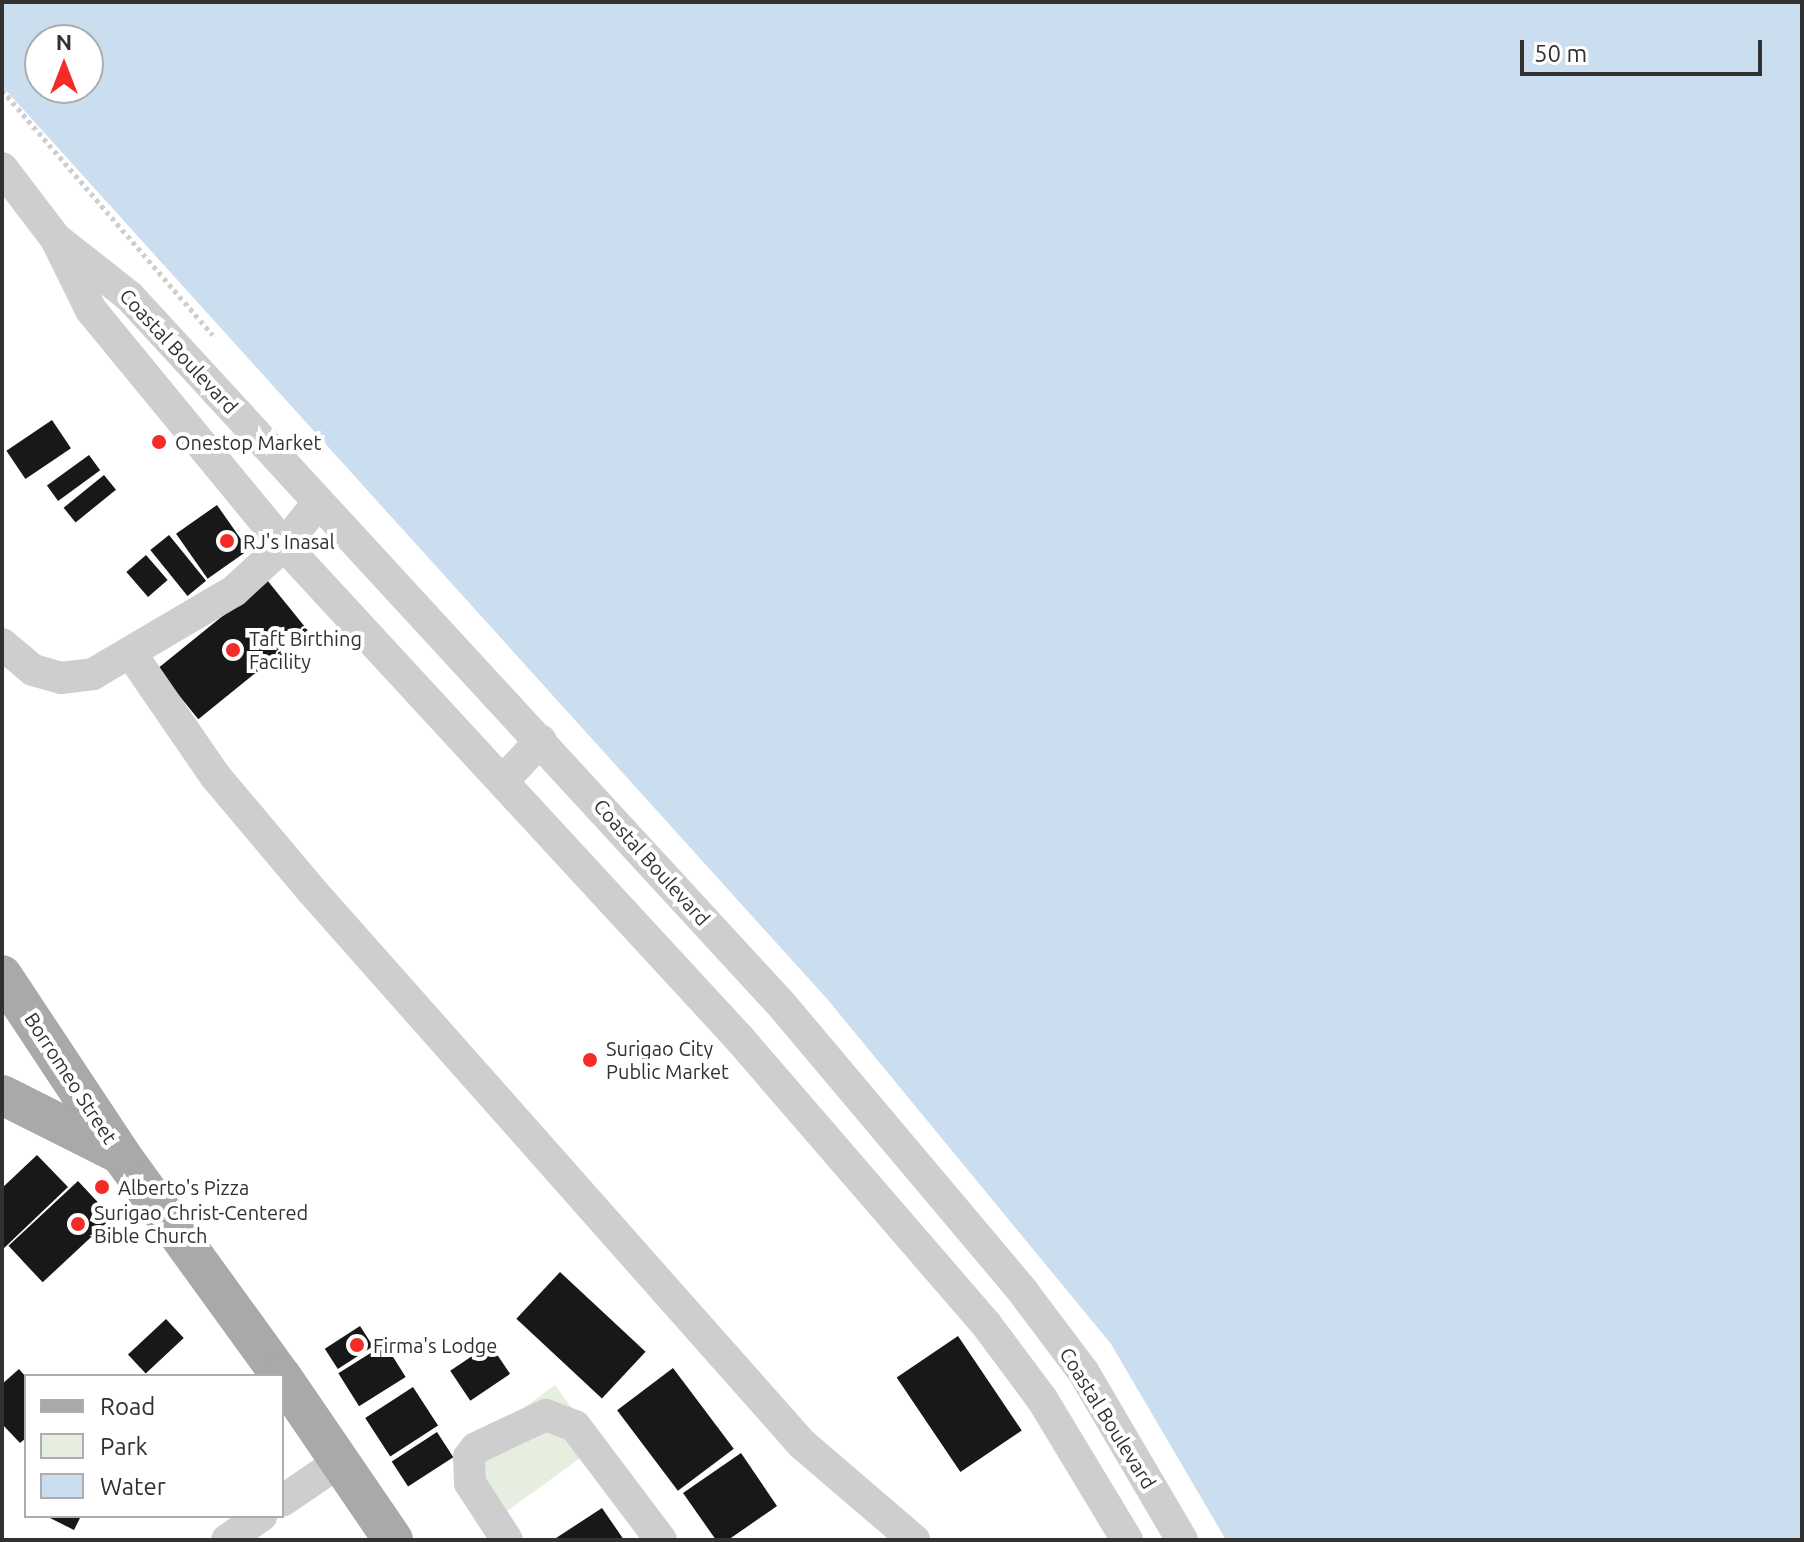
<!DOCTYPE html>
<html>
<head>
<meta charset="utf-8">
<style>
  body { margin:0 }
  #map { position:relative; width:1804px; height:1542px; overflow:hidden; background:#fff; font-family:Ubuntu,sans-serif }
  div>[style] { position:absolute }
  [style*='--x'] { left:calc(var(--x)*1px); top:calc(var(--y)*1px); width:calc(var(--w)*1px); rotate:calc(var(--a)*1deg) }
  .green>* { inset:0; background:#e6efdf; transform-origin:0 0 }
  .water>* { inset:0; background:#cadef0 }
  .building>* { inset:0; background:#181818; transform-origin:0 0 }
  .path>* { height:5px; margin-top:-2.5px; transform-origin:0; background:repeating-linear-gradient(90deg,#cecece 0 4px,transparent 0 8px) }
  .minor>* { height:32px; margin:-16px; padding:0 16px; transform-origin:16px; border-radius:16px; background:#cecece }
  .major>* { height:40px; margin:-20px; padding:0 20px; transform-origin:20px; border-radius:20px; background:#a9a9a9 }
  .dots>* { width:22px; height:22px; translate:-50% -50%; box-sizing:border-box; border:4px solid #fff; border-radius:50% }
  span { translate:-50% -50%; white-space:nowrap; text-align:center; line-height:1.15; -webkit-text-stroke:8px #fff; paint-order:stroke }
  .street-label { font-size:20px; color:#313131 }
  .poi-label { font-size:20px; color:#313131 }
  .left { translate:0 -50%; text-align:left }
  .frame { position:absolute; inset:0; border:4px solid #313131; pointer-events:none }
  .legend { position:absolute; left:24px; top:1374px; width:260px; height:144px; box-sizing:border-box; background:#fff; border:2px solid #adadad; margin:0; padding:10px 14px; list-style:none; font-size:24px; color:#313131 }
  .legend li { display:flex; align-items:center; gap:16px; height:40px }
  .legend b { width:40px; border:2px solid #adadad }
  .north { position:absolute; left:24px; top:24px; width:80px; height:80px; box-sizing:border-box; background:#fff; border:2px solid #adadad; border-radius:50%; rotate:0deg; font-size:22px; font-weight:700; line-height:32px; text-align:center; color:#313131 }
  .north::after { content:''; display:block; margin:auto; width:28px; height:36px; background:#f52b27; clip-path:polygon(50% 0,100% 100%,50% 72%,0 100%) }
  .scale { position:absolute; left:1520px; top:40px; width:242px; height:36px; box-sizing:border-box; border:4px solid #313131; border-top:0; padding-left:10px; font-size:24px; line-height:28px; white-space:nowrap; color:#313131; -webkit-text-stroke:6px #fff; paint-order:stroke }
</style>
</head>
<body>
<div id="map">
  <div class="green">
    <i style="left:555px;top:1385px;width:74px;height:113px;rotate:54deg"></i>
  </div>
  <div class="water">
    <i style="clip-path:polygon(evenodd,2px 2px,1802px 2px,1802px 1540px,1226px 1540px,1111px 1344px,828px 1000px,2px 86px,2px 2px,40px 40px,88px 40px,88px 88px,40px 88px,40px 40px)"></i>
  </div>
  <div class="building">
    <i style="left:52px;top:420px;width:34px;height:55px;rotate:56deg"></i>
    <i style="left:89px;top:455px;width:19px;height:52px;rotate:54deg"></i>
    <i style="left:104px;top:475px;width:19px;height:52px;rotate:51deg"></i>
    <i style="left:217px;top:505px;width:55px;height:50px;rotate:55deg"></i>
    <i style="left:169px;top:535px;width:59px;height:24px;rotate:51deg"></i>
    <i style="left:146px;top:555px;width:33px;height:26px;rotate:49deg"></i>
    <i style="left:267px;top:580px;width:65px;height:141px;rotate:51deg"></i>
    <i style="clip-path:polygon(37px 1155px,68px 1187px,2px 1250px,2px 1188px)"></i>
    <i style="left:78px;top:1181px;width:50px;height:95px;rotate:47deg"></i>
    <i style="left:560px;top:1272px;width:117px;height:64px;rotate:43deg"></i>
    <i style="left:166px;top:1319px;width:26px;height:52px;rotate:47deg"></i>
    <i style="left:360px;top:1326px;width:24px;height:42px;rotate:57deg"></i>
    <i style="left:958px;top:1336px;width:114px;height:74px;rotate:56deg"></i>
    <i style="left:385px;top:1344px;width:39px;height:55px;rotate:58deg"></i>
    <i style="left:490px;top:1344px;width:36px;height:48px;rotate:56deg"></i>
    <i style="left:673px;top:1368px;width:101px;height:70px;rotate:53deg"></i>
    <i style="clip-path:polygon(19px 1369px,26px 1377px,26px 1438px,20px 1443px,2px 1424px,2px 1384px)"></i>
    <i style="left:413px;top:1387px;width:46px;height:57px;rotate:57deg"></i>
    <i style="left:437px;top:1432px;width:30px;height:54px;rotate:57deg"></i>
    <i style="clip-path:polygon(741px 1453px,777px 1506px,728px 1540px,716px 1540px,683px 1493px)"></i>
    <i style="clip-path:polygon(602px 1508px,624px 1540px,553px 1540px)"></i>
    <i style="clip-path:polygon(46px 1516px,81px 1516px,74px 1530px)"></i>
  </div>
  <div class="path">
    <i style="--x:2;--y:90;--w:323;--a:49.3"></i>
  </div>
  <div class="minor">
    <i style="--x:2;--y:168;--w:89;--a:52.7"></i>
    <i style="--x:56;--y:239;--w:79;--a:63.8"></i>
    <i style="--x:91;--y:310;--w:304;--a:50.6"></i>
    <i style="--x:284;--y:545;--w:671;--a:47.3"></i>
    <i style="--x:739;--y:1038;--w:378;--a:49.2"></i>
    <i style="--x:986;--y:1324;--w:94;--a:53.3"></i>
    <i style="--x:1042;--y:1399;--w:165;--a:58.9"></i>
    <i style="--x:59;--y:241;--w:89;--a:38.2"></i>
    <i style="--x:129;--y:296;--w:962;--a:47.36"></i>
    <i style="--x:781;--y:1004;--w:378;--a:49.9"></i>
    <i style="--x:1024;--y:1293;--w:100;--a:53.1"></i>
    <i style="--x:1084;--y:1373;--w:194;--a:59.6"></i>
    <i style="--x:2;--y:644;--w:40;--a:40"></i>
    <i style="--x:33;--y:670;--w:29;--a:16"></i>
    <i style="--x:61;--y:678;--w:32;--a:-7"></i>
    <i style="--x:93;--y:674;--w:164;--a:-30.5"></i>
    <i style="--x:234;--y:591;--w:68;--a:-42.6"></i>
    <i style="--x:284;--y:545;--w:54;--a:-51"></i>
    <i style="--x:132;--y:655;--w:148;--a:55.5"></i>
    <i style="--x:216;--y:777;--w:149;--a:49.9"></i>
    <i style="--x:312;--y:891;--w:739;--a:48.46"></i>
    <i style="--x:802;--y:1444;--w:148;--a:40.6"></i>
    <i style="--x:504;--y:780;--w:54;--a:-47.2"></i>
    <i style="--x:282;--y:1501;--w:73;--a:-34.3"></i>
    <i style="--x:227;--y:1540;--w:42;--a:-35.2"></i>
    <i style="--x:507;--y:1540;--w:68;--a:-123"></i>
    <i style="--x:470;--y:1483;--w:26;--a:-92"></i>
    <i style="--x:469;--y:1457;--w:11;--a:-52"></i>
    <i style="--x:476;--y:1448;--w:77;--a:-25.2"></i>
    <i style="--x:546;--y:1415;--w:31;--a:21"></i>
    <i style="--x:575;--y:1426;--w:143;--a:53"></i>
  </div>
  <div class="major">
    <i style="--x:2;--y:975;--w:216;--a:56.5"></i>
    <i style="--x:121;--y:1155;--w:273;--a:54.1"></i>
    <i style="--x:2;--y:1095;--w:132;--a:26.6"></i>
    <i style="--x:282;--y:1377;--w:197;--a:55.7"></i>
  </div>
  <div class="dots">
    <i style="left:159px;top:442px;background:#f52b27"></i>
    <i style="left:227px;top:541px;background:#f52b27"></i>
    <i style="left:233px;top:650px;background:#f52b27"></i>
    <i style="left:590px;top:1060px;background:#f52b27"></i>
    <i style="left:102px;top:1187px;background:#f52b27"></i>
    <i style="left:78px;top:1224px;background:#f52b27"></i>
    <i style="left:357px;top:1345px;background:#f52b27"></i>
  </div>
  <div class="street-label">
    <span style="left:179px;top:351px;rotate:47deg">Coastal Boulevard</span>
    <span style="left:652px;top:862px;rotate:48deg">Coastal Boulevard</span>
    <span style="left:71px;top:1078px;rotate:57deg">Borromeo Street</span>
    <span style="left:1108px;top:1418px;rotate:58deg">Coastal Boulevard</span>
  </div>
  <div class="poi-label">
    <span class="left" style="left:175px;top:442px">Onestop Market</span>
    <span class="left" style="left:243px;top:541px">RJ's Inasal</span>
    <span class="left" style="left:249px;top:650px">Taft Birthing<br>Facility</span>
    <span class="left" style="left:606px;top:1060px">Surigao City<br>Public Market</span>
    <span class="left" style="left:118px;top:1187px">Alberto's Pizza</span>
    <span class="left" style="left:94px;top:1224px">Surigao Christ-Centered<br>Bible Church</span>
    <span class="left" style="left:373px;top:1345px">Firma's Lodge</span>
  </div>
  <div class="frame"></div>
  <ul class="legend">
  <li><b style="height:10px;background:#a9a9a9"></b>Road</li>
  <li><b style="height:22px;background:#e6efdf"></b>Park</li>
  <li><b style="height:22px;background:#cadef0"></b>Water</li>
  </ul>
  <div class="north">N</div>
  <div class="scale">50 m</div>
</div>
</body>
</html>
